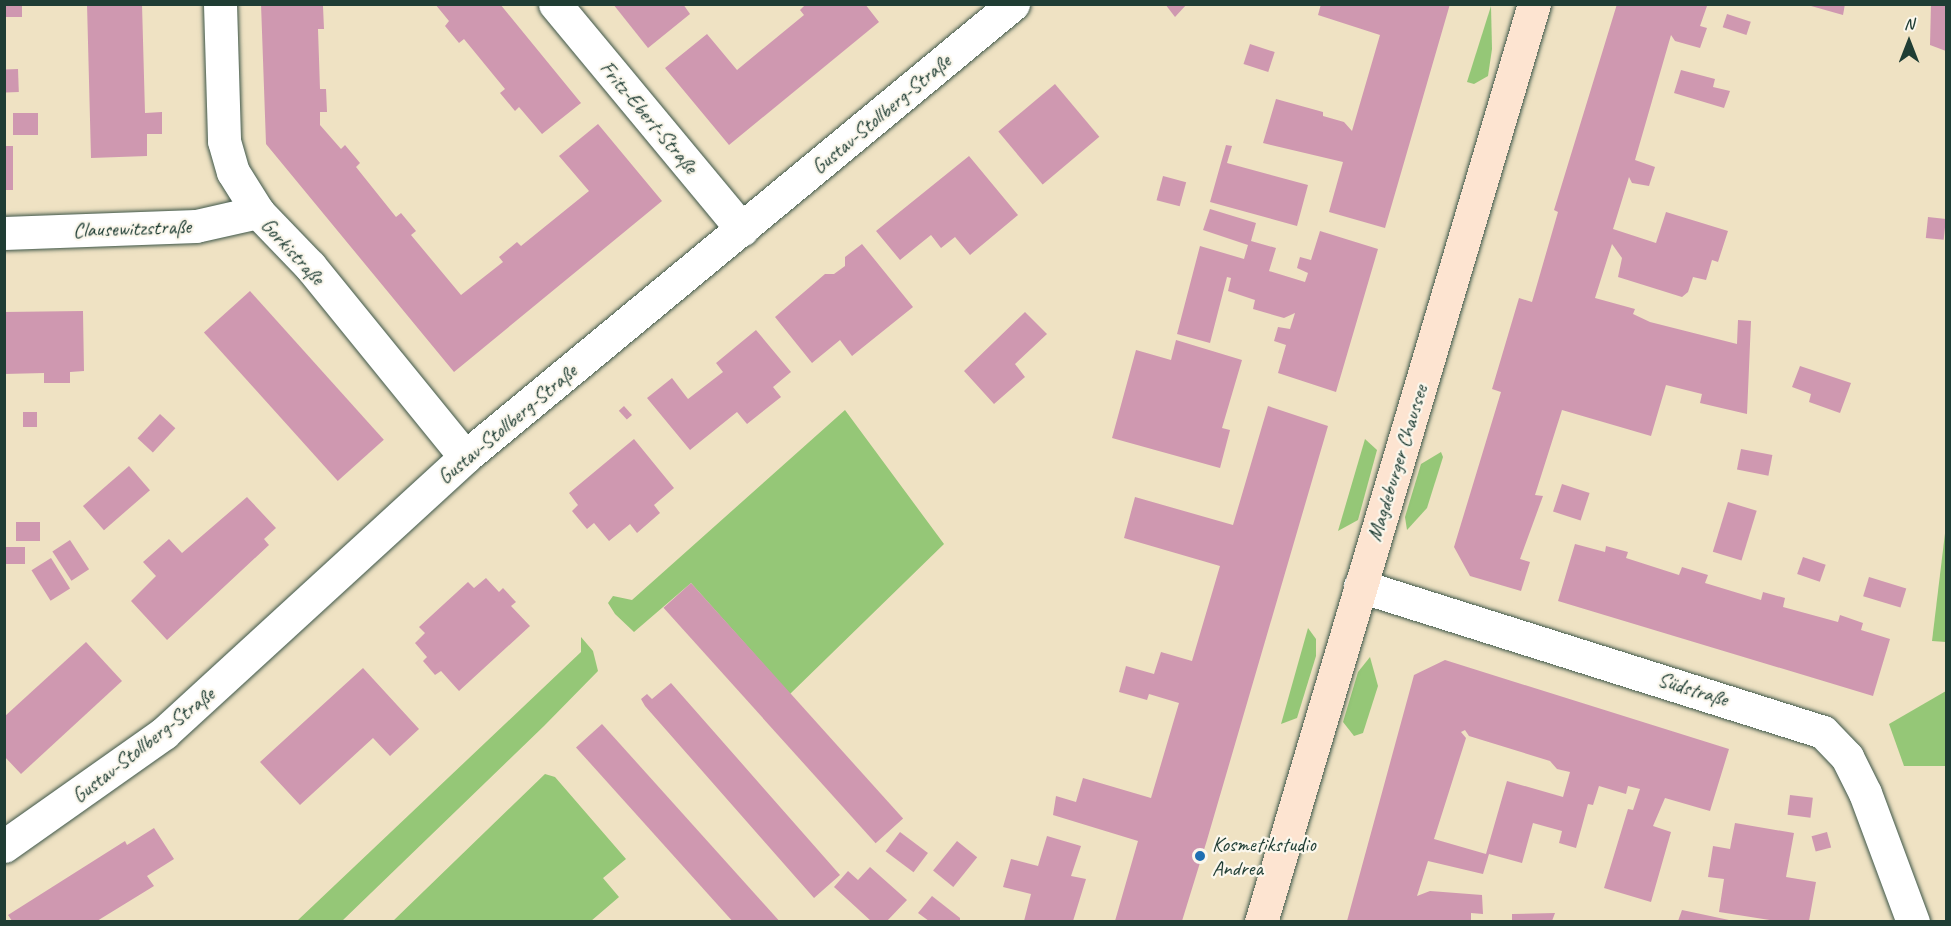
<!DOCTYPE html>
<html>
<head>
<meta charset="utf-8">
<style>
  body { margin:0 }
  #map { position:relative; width:1951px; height:926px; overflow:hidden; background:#efe2c3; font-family:Caveat,sans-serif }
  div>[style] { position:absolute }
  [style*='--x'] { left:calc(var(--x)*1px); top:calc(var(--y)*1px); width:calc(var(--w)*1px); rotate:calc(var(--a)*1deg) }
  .green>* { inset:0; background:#95c777 }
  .building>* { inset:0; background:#cf98b0; transform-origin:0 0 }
  .roads { filter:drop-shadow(0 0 2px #3e5649) drop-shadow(0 0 2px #3e5649) }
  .street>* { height:33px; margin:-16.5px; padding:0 16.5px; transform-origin:16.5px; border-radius:16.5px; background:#fff }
  .secondary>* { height:33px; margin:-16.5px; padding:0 16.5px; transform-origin:16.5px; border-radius:16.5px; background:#fde4d1 }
  .dots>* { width:16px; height:16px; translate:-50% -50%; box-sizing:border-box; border:3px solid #fbf7ec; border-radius:50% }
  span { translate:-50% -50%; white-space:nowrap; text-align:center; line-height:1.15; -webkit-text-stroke:4.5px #fbf7ec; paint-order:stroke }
  .street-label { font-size:21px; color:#1f3d34 }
  .poi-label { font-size:21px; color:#1f3d34 }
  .left { translate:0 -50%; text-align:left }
  .frame { position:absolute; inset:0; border:6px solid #1f3d34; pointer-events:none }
  .north { position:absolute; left:1879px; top:12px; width:60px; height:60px; -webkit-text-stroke:4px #fbf7ec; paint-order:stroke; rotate:0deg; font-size:16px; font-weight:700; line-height:24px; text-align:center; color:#1f3d34 }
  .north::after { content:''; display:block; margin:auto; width:21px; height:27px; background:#1f3d34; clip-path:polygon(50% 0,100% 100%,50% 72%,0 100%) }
</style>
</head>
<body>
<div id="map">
  <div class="green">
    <i style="clip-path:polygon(1491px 6px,1492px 49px,1488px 76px,1474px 84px,1467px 82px)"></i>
    <i style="clip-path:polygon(845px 410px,944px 544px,790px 694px,691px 583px,634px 632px,615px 614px,608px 603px,613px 596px,632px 600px)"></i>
    <i style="clip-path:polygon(1365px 439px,1377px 450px,1358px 520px,1338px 531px)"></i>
    <i style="clip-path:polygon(1441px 452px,1443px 457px,1427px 508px,1407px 530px,1405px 517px,1421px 464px)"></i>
    <i style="clip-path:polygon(1946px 525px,1946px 642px,1932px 641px)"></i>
    <i style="clip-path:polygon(1308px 628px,1316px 639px,1316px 656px,1297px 718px,1281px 724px)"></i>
    <i style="clip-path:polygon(581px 637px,593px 651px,598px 671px,544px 726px,342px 921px,297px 921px,581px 652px)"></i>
    <i style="clip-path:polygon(1370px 657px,1378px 686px,1363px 733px,1354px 736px,1343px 722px,1358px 672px)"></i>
    <i style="clip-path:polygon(1946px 691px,1946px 766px,1904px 766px,1889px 724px)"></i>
    <i style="clip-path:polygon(545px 774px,555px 777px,626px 859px,603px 878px,619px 897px,591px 921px,393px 921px)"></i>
  </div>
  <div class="building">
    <i style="left:4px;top:4px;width:18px;height:13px"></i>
    <i style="clip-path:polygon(87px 4px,142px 4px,145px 113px,162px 112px,162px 134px,147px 134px,147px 156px,91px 158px)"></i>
    <i style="clip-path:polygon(261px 4px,323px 6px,324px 29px,318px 29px,320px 89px,326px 89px,327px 112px,320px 112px,320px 125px,341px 149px,345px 145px,360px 163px,356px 167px,396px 217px,401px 213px,416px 231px,411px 235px,461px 295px,503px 262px,499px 257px,517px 242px,521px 246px,589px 191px,559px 156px,598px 124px,662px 201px,454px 372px,266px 144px)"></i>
    <i style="clip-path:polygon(435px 4px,500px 4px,581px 103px,542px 134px,519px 107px,515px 111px,500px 93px,505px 89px,464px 39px,459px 43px,445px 26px,449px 21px)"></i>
    <i style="clip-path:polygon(613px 4px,683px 4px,690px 14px,648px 48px)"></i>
    <i style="clip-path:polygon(806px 4px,865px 4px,879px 22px,729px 145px,665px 68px,707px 34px,737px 70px,804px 15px,800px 10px)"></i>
    <i style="clip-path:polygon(1165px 4px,1187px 4px,1175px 17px)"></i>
    <i style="clip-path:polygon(1321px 4px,1450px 4px,1385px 228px,1329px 212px,1343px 162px,1263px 143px,1276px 99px,1323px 112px,1323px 116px,1344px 122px,1352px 131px,1380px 35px,1318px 15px)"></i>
    <i style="clip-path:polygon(1617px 4px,1701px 4px,1707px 6px,1700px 26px,1707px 28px,1700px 48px,1675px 41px,1671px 35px,1635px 160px,1655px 167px,1649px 186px,1632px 183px,1629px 177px,1613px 229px,1656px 243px,1666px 212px,1728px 231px,1718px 262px,1712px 260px,1706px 280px,1693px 277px,1688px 292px,1682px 297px,1618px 277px,1622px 258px,1612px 244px,1595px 298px,1635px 309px,1633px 314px,1650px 322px,1737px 344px,1738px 320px,1751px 321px,1747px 414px,1700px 403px,1702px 394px,1666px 385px,1651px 436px,1562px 410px,1535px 495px,1543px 496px,1520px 559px,1530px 562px,1521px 591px,1470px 576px,1454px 547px,1501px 392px,1492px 389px,1519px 298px,1532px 302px,1558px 212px,1554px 210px)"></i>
    <i style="clip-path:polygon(1804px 4px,1845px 4px,1843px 15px)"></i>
    <i style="clip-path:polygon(1931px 4px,1946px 4px,1946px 51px,1930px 45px)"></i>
    <i style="left:1727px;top:14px;width:25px;height:14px;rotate:18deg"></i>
    <i style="left:1250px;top:44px;width:26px;height:21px;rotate:18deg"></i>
    <i style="left:18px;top:69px;width:23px;height:13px;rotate:88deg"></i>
    <i style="clip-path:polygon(1681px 70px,1715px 79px,1713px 87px,1730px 91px,1724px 108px,1674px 93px)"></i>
    <i style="left:1055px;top:84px;width:69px;height:74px;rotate:50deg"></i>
    <i style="left:13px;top:113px;width:25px;height:22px"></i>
    <i style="clip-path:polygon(1226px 145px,1232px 146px,1227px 163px,1308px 185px,1297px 226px,1210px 202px)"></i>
    <i style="left:4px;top:146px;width:9px;height:44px"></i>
    <i style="clip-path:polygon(969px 156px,1018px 215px,970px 255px,955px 237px,941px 248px,931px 235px,900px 260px,876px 231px)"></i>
    <i style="left:1163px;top:176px;width:24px;height:25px;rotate:15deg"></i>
    <i style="clip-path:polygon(1210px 209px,1256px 223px,1251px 241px,1276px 248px,1269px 271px,1305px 282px,1308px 273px,1297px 268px,1300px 257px,1311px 260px,1320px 231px,1378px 249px,1336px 392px,1278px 373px,1286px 345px,1274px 341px,1278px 327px,1290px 329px,1295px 313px,1284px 318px,1253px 309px,1255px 300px,1228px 291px,1231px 278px,1227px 277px,1210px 343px,1177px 334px,1200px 246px,1244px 259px,1248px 245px,1203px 230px)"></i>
    <i style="left:1928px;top:217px;width:18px;height:21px;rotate:6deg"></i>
    <i style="clip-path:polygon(862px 244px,913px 307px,852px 356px,840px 340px,812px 363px,775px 317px,825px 274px,834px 274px,845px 266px,845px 257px)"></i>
    <i style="left:250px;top:291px;width:200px;height:62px;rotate:48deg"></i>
    <i style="clip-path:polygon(83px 311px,84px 371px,70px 372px,70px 383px,44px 383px,44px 373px,4px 374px,4px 312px)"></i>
    <i style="clip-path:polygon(1025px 312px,1047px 334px,1015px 364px,1025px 377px,994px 404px,964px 371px)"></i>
    <i style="clip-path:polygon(756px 330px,791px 372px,773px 387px,781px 397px,747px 424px,737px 412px,690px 450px,647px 398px,672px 378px,688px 399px,723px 372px,716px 363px)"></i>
    <i style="clip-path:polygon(1176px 340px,1242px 360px,1222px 428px,1230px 430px,1220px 468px,1112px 438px,1136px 350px,1171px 360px)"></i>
    <i style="clip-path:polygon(1800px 366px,1851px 383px,1840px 413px,1809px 402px,1811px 394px,1792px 387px)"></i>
    <i style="left:624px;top:406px;width:12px;height:7px;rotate:48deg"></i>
    <i style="clip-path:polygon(1268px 406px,1328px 426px,1207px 840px,1182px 921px,1115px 921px,1138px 841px,1053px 815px,1056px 796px,1076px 802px,1083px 778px,1151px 798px,1179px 703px,1149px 694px,1147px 700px,1119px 692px,1126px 666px,1154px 674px,1161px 652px,1192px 661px,1220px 566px,1124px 538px,1135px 497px,1233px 525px)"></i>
    <i style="left:37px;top:412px;width:15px;height:14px;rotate:90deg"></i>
    <i style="left:160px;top:414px;width:21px;height:33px;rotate:43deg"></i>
    <i style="clip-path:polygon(634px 439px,674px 488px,654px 505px,660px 513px,637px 533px,630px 524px,609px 541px,594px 523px,587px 529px,572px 511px,578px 505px,569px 493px)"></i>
    <i style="left:1741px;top:449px;width:32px;height:21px;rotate:11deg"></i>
    <i style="left:129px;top:466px;width:32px;height:61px;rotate:49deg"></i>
    <i style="left:1562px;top:484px;width:29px;height:29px;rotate:18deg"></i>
    <i style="clip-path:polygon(247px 497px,276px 528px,264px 539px,269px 545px,167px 640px,131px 601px,156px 576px,143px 562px,169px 539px,182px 553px)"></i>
    <i style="left:1728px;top:502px;width:30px;height:52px;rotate:17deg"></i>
    <i style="left:40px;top:522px;width:19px;height:24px;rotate:90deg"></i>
    <i style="left:70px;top:540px;width:35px;height:21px;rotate:57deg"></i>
    <i style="clip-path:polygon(1575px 544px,1605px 552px,1606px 546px,1628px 552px,1626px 558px,1679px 575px,1682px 567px,1708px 575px,1705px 583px,1761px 600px,1763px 592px,1785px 598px,1783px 607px,1838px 622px,1840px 615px,1863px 623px,1861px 630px,1890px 639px,1873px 696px,1558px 601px)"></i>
    <i style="left:25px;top:547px;width:17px;height:21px;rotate:90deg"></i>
    <i style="left:1803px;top:557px;width:24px;height:18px;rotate:19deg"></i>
    <i style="left:51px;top:558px;width:36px;height:23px;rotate:58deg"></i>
    <i style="left:1869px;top:577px;width:39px;height:20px;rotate:17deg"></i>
    <i style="clip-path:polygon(486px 578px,499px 592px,503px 588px,516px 602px,511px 606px,530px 626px,459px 691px,441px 671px,435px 675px,423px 661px,427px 657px,415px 643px,425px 633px,419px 627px,444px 604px,468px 582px,474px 588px)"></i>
    <i style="left:691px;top:583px;width:317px;height:37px;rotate:48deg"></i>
    <i style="clip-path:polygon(86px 642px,122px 681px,21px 774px,4px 756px,4px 717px)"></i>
    <i style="clip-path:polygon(evenodd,1445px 660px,1729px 749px,1710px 811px,1665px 798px,1653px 826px,1671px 832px,1651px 902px,1604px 888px,1628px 809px,1633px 810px,1640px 789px,1628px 786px,1626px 794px,1599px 786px,1593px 805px,1588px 804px,1576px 848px,1559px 843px,1562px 831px,1533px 823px,1522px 863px,1489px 854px,1483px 874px,1428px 861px,1417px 896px,1430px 891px,1482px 895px,1483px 914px,1471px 913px,1471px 921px,1347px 921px,1414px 675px,1445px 660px,1465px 730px,1469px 736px,1550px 761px,1557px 769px,1570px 772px,1563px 797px,1507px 781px,1486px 854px,1434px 839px,1466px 738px,1461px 732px,1465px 730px)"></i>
    <i style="clip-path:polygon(363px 668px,419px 729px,390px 756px,373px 738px,300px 805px,260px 762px)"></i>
    <i style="clip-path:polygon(671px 683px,840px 875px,814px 898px,645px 706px,641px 699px,647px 694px,652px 699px)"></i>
    <i style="left:602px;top:724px;width:264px;height:35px;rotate:48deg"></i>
    <i style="left:1790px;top:795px;width:23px;height:20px;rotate:7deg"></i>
    <i style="clip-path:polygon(1735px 823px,1794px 833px,1786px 877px,1816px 882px,1809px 921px,1776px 921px,1719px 912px,1724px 879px,1708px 877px,1713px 846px,1730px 849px)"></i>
    <i style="clip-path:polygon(154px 828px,174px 859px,147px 876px,154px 886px,97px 921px,12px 921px,8px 915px,125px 841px,127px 845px)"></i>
    <i style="left:900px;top:832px;width:35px;height:24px;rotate:37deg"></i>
    <i style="left:1827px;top:832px;width:16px;height:16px;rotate:75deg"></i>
    <i style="clip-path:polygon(1047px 836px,1081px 846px,1071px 876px,1086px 879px,1073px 921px,1024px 921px,1031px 894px,1003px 887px,1011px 859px,1038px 866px)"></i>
    <i style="left:957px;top:841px;width:26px;height:38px;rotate:39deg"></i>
    <i style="clip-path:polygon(870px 867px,907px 900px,887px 921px,871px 921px,834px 887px,848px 871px,858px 880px)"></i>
    <i style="clip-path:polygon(932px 896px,960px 918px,960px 921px,929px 921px,918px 913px)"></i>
    <i style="clip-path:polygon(1682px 910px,1729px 920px,1729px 921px,1678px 921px)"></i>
    <i style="clip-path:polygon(1555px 913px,1552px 921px,1512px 921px,1512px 914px)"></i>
  </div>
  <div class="roads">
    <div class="street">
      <i style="--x:220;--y:4;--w:137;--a:88.3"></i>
      <i style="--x:224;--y:141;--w:32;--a:74"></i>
      <i style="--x:233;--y:172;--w:47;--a:58"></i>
      <i style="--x:258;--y:212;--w:75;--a:46.1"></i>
      <i style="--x:310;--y:266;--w:246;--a:50.9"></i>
      <i style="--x:555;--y:4;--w:293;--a:50.3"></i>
      <i style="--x:4;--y:233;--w:192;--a:-2.1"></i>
      <i style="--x:196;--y:226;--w:64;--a:-12.7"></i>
      <i style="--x:1360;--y:586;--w:485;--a:17.5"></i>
      <i style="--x:1823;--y:732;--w:35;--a:46"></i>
      <i style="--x:1847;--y:757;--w:40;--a:63.4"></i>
      <i style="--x:1865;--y:793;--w:138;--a:69.6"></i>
      <i style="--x:4;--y:846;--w:196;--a:-35.2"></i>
      <i style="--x:164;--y:733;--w:408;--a:-42.5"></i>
      <i style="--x:465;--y:457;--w:711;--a:-39.58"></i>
    </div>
    <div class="secondary">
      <i style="--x:1261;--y:922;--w:958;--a:-73.44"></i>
    </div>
  </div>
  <div class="dots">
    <i style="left:1200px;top:856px;background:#1f6fb2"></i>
  </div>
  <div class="street-label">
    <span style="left:881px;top:114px;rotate:-40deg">Gustav-Stollberg-Straße</span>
    <span style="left:649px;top:117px;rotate:50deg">Fritz-Ebert-Straße</span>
    <span style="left:132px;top:228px;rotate:-2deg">Clausewitzstraße</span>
    <span style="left:293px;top:251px;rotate:47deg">Gorkistraße</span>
    <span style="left:507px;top:424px;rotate:-40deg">Gustav-Stollberg-Straße</span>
    <span style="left:1397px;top:463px;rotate:-73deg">Magdeburger Chaussee</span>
    <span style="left:1693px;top:689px;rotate:17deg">Südstraße</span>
    <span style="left:143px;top:745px;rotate:-38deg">Gustav-Stollberg-Straße</span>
  </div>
  <div class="poi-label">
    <span class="left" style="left:1212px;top:856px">Kosmetikstudio<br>Andrea</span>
  </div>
  <div class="frame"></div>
  <div class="north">N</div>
</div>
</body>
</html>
